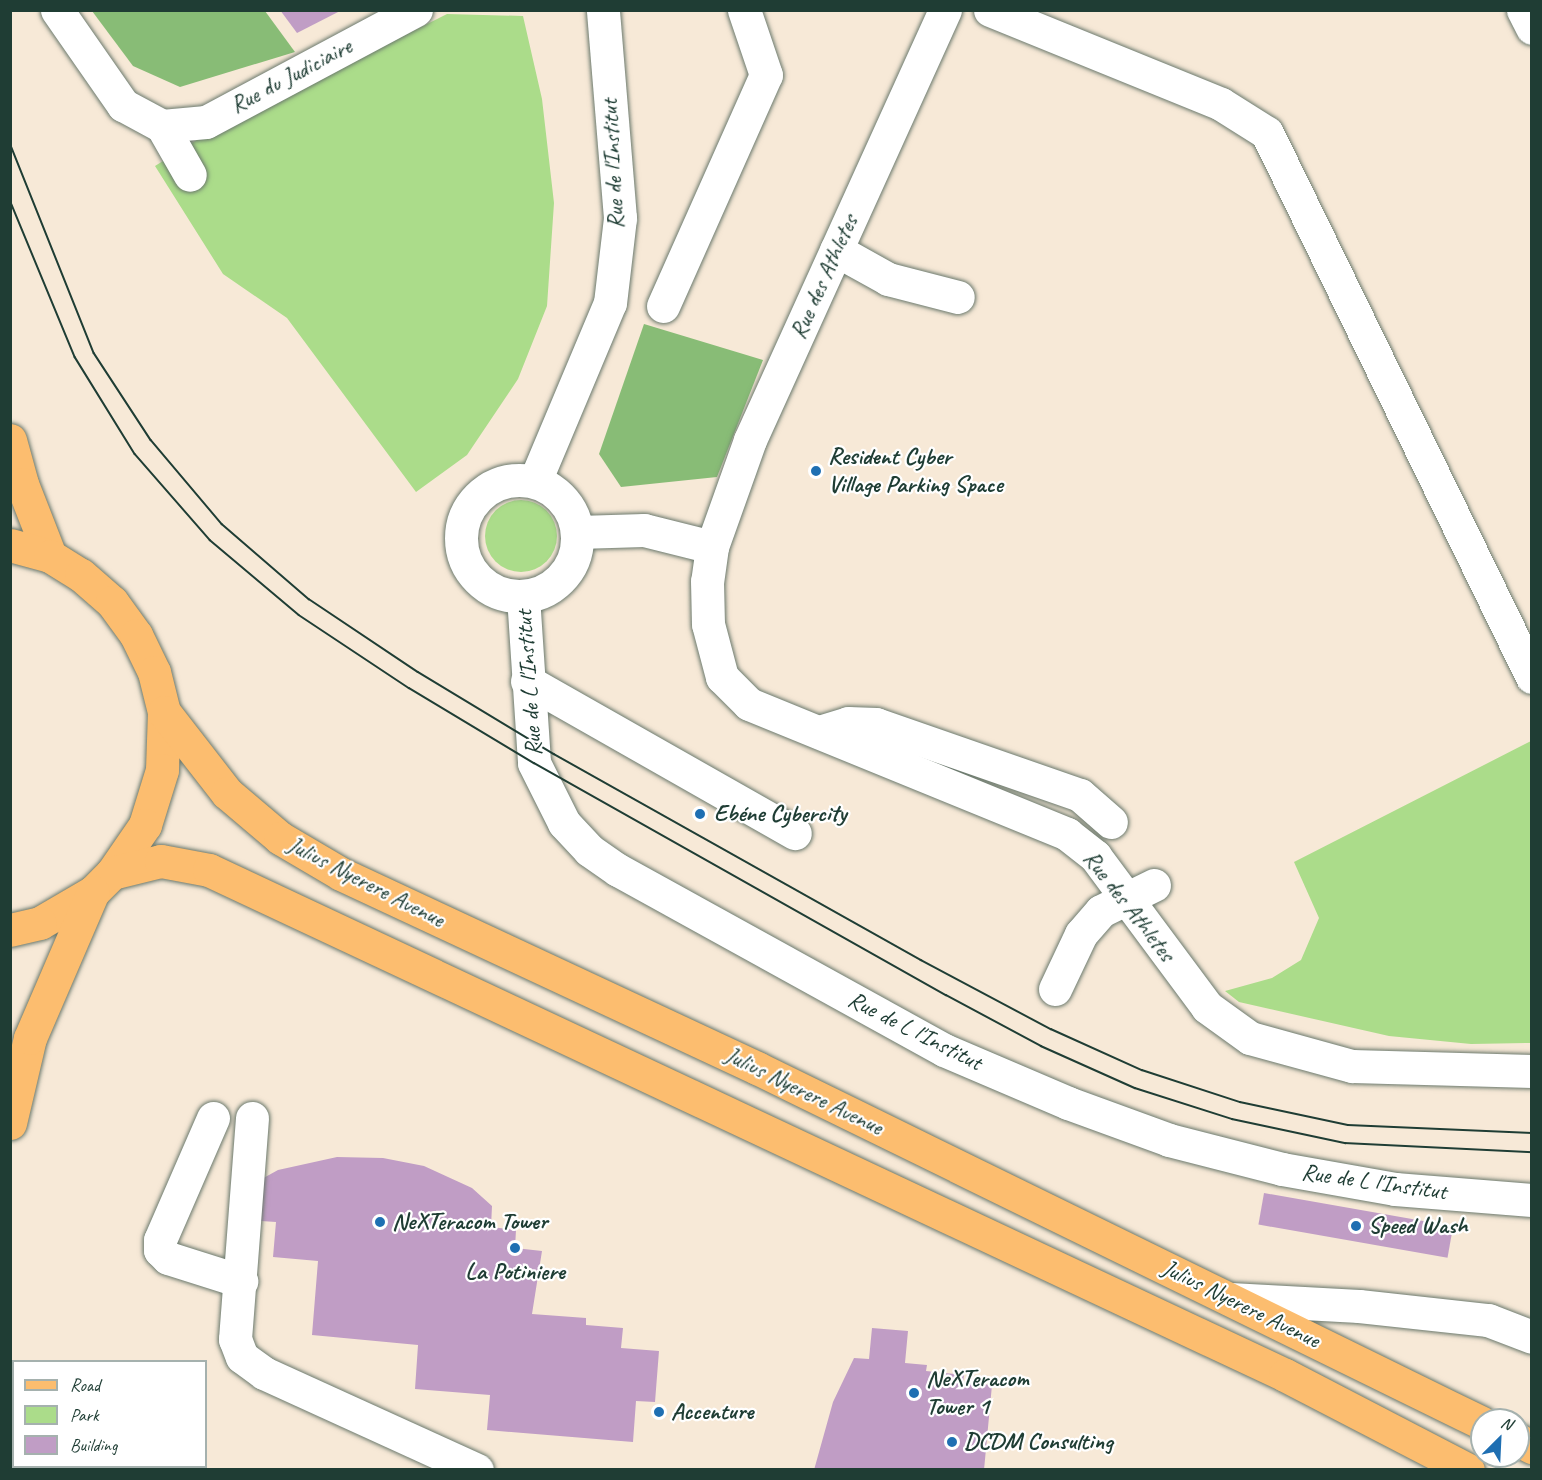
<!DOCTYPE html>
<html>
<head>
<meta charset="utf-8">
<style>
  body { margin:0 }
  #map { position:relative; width:1542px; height:1480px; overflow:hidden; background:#f7e9d7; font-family:Caveat,sans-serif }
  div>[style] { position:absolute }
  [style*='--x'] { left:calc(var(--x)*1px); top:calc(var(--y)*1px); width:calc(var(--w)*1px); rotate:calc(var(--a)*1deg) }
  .green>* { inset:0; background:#abdc8a }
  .round { border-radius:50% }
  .forest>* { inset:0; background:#88bc76 }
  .building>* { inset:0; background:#c09dc5; transform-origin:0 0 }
  .roads { filter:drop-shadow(0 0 2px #6b796d) drop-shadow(0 0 2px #6b796d) }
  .minor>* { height:33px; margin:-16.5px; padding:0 16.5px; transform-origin:16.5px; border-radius:16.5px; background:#fff }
  .minor>.ring { margin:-16.5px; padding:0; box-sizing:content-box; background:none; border:33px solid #fff; border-radius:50% }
  .major>* { height:33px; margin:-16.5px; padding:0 16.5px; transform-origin:16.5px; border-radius:16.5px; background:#fcbd6f }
  .tram>* { height:1.5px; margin:-0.75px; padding:0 0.75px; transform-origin:0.75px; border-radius:0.75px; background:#1f3d34 }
  .dots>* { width:16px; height:16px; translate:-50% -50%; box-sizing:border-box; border:3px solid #fff; border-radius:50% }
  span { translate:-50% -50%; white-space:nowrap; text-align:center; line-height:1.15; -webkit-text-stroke:4.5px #fff; paint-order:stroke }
  .street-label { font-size:24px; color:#1f3d34 }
  .poi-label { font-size:24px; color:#1f3d34; font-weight:700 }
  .left { translate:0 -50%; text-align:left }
  .frame { position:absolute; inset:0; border:12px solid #1f3d34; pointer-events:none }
  .legend { position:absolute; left:12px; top:1360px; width:195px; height:108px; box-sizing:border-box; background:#fff; border:2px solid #a5b1ae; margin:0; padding:8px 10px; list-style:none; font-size:18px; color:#1f3d34 }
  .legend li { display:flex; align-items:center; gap:12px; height:30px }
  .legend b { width:30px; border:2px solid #a5b1ae }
  .north { position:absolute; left:1470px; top:1408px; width:60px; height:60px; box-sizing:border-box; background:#fff; border:2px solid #a5b1ae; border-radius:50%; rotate:24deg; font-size:16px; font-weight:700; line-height:24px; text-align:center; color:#1f3d34 }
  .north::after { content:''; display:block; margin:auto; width:21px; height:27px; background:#1f6fb2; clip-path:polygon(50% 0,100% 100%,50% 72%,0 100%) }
</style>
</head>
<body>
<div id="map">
  <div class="green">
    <i style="clip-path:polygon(447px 14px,523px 16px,542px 99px,554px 203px,547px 306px,518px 379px,467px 455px,416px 492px,287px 318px,223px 274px,155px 166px,195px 141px)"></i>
    <i class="round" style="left:485px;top:500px;width:72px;height:72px"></i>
    <i style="clip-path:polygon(1531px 741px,1531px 1043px,1471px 1044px,1389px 1036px,1239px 1002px,1225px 991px,1272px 978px,1301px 960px,1319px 918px,1294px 862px)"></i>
  </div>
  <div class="forest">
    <i style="clip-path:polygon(92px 11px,265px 11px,295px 52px,180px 87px,133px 66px)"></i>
    <i style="clip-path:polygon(644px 324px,763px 360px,717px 477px,621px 487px,599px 454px)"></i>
  </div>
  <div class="building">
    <i style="clip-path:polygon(280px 10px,342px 10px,297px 33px)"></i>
    <i style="clip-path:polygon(337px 1157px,383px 1158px,424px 1166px,472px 1188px,492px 1206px,491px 1227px,516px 1230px,515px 1248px,542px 1251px,532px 1314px,586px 1318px,586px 1325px,623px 1328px,621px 1348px,659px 1351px,655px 1402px,636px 1401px,633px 1442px,487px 1430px,490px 1395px,415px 1389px,418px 1345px,312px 1335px,318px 1261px,273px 1257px,276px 1222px,261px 1221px,262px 1208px,249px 1207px,251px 1185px,278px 1170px)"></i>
    <i style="left:1264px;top:1193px;width:192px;height:32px;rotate:10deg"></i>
    <i style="clip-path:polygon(872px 1328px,908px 1331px,905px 1363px,927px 1365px,926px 1371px,964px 1375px,963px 1382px,992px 1385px,984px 1470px,814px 1470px,833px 1402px,854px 1358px,869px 1359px)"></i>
  </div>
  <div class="roads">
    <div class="minor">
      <i style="--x:57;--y:10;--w:116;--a:55.2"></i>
      <i style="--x:123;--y:105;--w:44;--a:28.3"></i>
      <i style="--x:162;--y:126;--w:56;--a:60.3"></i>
      <i style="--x:945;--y:10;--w:472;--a:114.4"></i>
      <i style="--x:750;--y:440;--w:114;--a:109.6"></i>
      <i style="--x:712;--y:547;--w:34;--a:98"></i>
      <i style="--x:707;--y:581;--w:43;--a:88.7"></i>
      <i style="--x:708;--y:624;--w:55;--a:75.2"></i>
      <i style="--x:722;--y:677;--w:38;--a:45"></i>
      <i style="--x:749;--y:704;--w:344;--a:22.2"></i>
      <i style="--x:1067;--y:834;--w:36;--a:38"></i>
      <i style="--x:1095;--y:856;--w:188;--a:53.4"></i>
      <i style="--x:1207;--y:1007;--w:53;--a:35.8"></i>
      <i style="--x:1250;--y:1038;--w:106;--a:15.4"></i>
      <i style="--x:1352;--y:1066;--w:180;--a:1.6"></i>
      <i style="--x:990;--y:10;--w:249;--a:22.1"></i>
      <i style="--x:1221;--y:104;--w:54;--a:32.2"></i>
      <i style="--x:1267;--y:133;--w:605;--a:64.03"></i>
      <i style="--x:1523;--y:10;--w:20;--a:63"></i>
      <i style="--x:162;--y:126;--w:44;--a:-5.2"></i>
      <i style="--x:206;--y:122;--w:238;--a:-28.1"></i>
      <i style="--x:836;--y:250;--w:60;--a:29.1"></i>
      <i style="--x:888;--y:279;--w:72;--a:14.4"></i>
      <i style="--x:663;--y:306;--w:253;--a:-66"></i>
      <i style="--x:766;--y:75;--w:69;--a:-108.7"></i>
      <i class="ring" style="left:461px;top:480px;width:83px;height:83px"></i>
      <i style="--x:535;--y:481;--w:193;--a:-67.2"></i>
      <i style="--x:610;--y:303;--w:86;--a:-83.3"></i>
      <i style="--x:620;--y:218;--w:209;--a:-94.7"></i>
      <i style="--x:578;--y:532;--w:66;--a:-1.7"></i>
      <i style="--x:644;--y:530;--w:70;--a:14"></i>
      <i style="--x:523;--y:596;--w:167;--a:86.2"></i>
      <i style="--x:534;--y:763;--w:67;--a:63.4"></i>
      <i style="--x:564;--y:823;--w:37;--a:47"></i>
      <i style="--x:589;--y:850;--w:35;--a:35"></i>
      <i style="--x:618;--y:870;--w:372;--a:28.9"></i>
      <i style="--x:944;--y:1050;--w:135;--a:23.1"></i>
      <i style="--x:1068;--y:1103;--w:108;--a:20.1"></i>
      <i style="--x:1169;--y:1140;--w:117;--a:14.4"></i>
      <i style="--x:1282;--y:1169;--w:115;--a:10"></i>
      <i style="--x:1395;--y:1189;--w:137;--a:4.6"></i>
      <i style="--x:527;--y:681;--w:308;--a:29.6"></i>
      <i style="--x:819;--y:732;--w:30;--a:-17"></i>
      <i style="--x:848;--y:723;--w:28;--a:2"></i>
      <i style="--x:876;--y:724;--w:216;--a:19.2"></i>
      <i style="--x:1080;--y:795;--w:41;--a:41.1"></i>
      <i style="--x:1055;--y:989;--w:61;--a:-64.7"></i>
      <i style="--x:1081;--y:934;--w:30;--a:-49"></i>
      <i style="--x:1101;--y:911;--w:59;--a:-26.1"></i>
      <i style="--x:213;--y:1118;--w:133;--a:113.5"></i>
      <i style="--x:160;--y:1240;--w:10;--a:90"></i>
      <i style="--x:160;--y:1250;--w:11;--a:45"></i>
      <i style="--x:168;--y:1258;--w:77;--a:17.5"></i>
      <i style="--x:252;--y:1118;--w:222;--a:94.4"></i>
      <i style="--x:235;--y:1339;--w:19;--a:69"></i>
      <i style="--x:242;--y:1357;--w:27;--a:36"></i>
      <i style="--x:264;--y:1373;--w:234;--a:24.5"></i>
      <i style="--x:1230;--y:1299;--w:129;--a:3.1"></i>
      <i style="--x:1359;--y:1306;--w:130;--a:6.2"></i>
      <i style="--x:1488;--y:1320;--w:47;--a:21.1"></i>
    </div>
    <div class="major">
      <i style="--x:10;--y:440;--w:46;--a:74.7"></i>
      <i style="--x:22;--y:484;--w:77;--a:68.7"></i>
      <i style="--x:10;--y:545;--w:41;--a:15.4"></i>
      <i style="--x:50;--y:556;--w:36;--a:32"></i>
      <i style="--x:81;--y:575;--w:41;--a:41.1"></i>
      <i style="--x:112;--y:602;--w:41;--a:54"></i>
      <i style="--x:136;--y:635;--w:41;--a:64.1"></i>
      <i style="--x:154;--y:672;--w:41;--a:76"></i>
      <i style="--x:164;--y:712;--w:58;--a:92"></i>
      <i style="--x:162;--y:770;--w:58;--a:107.2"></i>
      <i style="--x:145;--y:825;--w:58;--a:124.5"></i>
      <i style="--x:112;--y:873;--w:27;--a:135"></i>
      <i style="--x:93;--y:892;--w:61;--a:149.7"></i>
      <i style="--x:40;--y:923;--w:31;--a:167"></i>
      <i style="--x:164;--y:712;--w:103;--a:52.1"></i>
      <i style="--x:227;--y:793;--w:70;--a:40.3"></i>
      <i style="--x:280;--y:838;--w:71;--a:30.5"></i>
      <i style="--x:341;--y:874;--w:459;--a:25"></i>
      <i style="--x:757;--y:1068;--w:807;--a:26.09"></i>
      <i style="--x:112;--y:873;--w:50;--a:-13.8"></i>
      <i style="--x:161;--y:861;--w:49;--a:10.6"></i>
      <i style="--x:209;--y:870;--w:1189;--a:25.14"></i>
      <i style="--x:1285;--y:1375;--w:206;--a:27.4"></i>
      <i style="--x:10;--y:1123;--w:87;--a:-76.8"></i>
      <i style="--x:30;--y:1038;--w:159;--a:-66.7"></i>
      <i style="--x:1518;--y:1440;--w:16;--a:27"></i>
    </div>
  </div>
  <div class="tram">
    <i style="--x:10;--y:143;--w:226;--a:68.2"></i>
    <i style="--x:94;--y:353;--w:104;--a:56.8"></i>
    <i style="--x:151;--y:440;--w:110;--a:49.8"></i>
    <i style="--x:222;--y:524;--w:115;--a:40.8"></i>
    <i style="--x:309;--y:599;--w:131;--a:33.8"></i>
    <i style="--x:418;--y:672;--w:159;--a:31.1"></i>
    <i style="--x:554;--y:754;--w:421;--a:29.3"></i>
    <i style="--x:921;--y:960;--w:147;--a:28"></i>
    <i style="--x:1051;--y:1029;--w:100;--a:24.3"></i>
    <i style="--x:1142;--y:1070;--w:103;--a:18.1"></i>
    <i style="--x:1240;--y:1102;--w:110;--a:12"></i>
    <i style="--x:1348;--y:1125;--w:184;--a:2.5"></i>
    <i style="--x:10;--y:200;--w:170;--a:67.5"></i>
    <i style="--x:75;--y:357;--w:114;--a:58.3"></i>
    <i style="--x:135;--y:454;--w:114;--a:48.9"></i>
    <i style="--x:210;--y:540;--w:116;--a:40.1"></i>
    <i style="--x:299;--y:615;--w:132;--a:33.6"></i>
    <i style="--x:409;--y:688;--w:146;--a:31"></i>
    <i style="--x:534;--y:763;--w:473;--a:29.4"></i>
    <i style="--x:946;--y:995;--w:108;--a:28.2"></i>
    <i style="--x:1041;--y:1046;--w:103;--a:24.1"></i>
    <i style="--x:1135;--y:1088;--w:102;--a:17.7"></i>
    <i style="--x:1232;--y:1119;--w:116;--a:12"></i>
    <i style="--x:1345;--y:1143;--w:187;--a:2.8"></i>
  </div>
  <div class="dots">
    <i style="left:816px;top:471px;background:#1f6fb2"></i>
    <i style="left:700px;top:814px;background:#1f6fb2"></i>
    <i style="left:380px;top:1222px;background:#1f6fb2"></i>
    <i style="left:1356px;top:1226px;background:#1f6fb2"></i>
    <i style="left:515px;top:1248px;background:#1f6fb2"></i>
    <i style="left:914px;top:1393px;background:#1f6fb2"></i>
    <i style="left:659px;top:1412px;background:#1f6fb2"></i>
    <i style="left:952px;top:1442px;background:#1f6fb2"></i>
  </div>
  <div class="street-label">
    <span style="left:291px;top:76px;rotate:-28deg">Rue du Judiciaire</span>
    <span style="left:613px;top:164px;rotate:-93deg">Rue de l'Institut</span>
    <span style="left:824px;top:277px;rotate:-66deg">Rue des Athletes</span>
    <span style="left:529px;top:683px;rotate:-94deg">Rue de L l'Institut</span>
    <span style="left:366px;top:882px;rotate:27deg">Julius Nyerere Avenue</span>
    <span style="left:1129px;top:906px;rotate:52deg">Rue des Athletes</span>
    <span style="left:915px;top:1031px;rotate:27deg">Rue de L l'Institut</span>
    <span style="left:804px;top:1091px;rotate:26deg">Julius Nyerere Avenue</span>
    <span style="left:1374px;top:1182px;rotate:8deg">Rue de L l'Institut</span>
    <span style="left:1241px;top:1304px;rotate:26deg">Julius Nyerere Avenue</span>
  </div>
  <div class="poi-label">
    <span class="left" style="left:828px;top:471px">Resident Cyber<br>Village Parking Space</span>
    <span class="left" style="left:714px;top:814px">Ebéne Cybercity</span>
    <span class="left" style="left:392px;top:1222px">NeXTeracom Tower</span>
    <span class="left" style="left:1368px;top:1226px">Speed Wash</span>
    <span style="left:515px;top:1272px">La Potiniere</span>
    <span class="left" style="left:926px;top:1393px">NeXTeracom<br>Tower 1</span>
    <span class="left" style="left:671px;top:1412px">Accenture</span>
    <span class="left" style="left:964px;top:1442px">DCDM Consulting</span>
  </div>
  <div class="frame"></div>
  <ul class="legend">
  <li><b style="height:8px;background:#fcbd6f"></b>Road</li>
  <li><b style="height:16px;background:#abdc8a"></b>Park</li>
  <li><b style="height:16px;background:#c09dc5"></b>Building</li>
  </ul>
  <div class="north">N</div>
</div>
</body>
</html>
